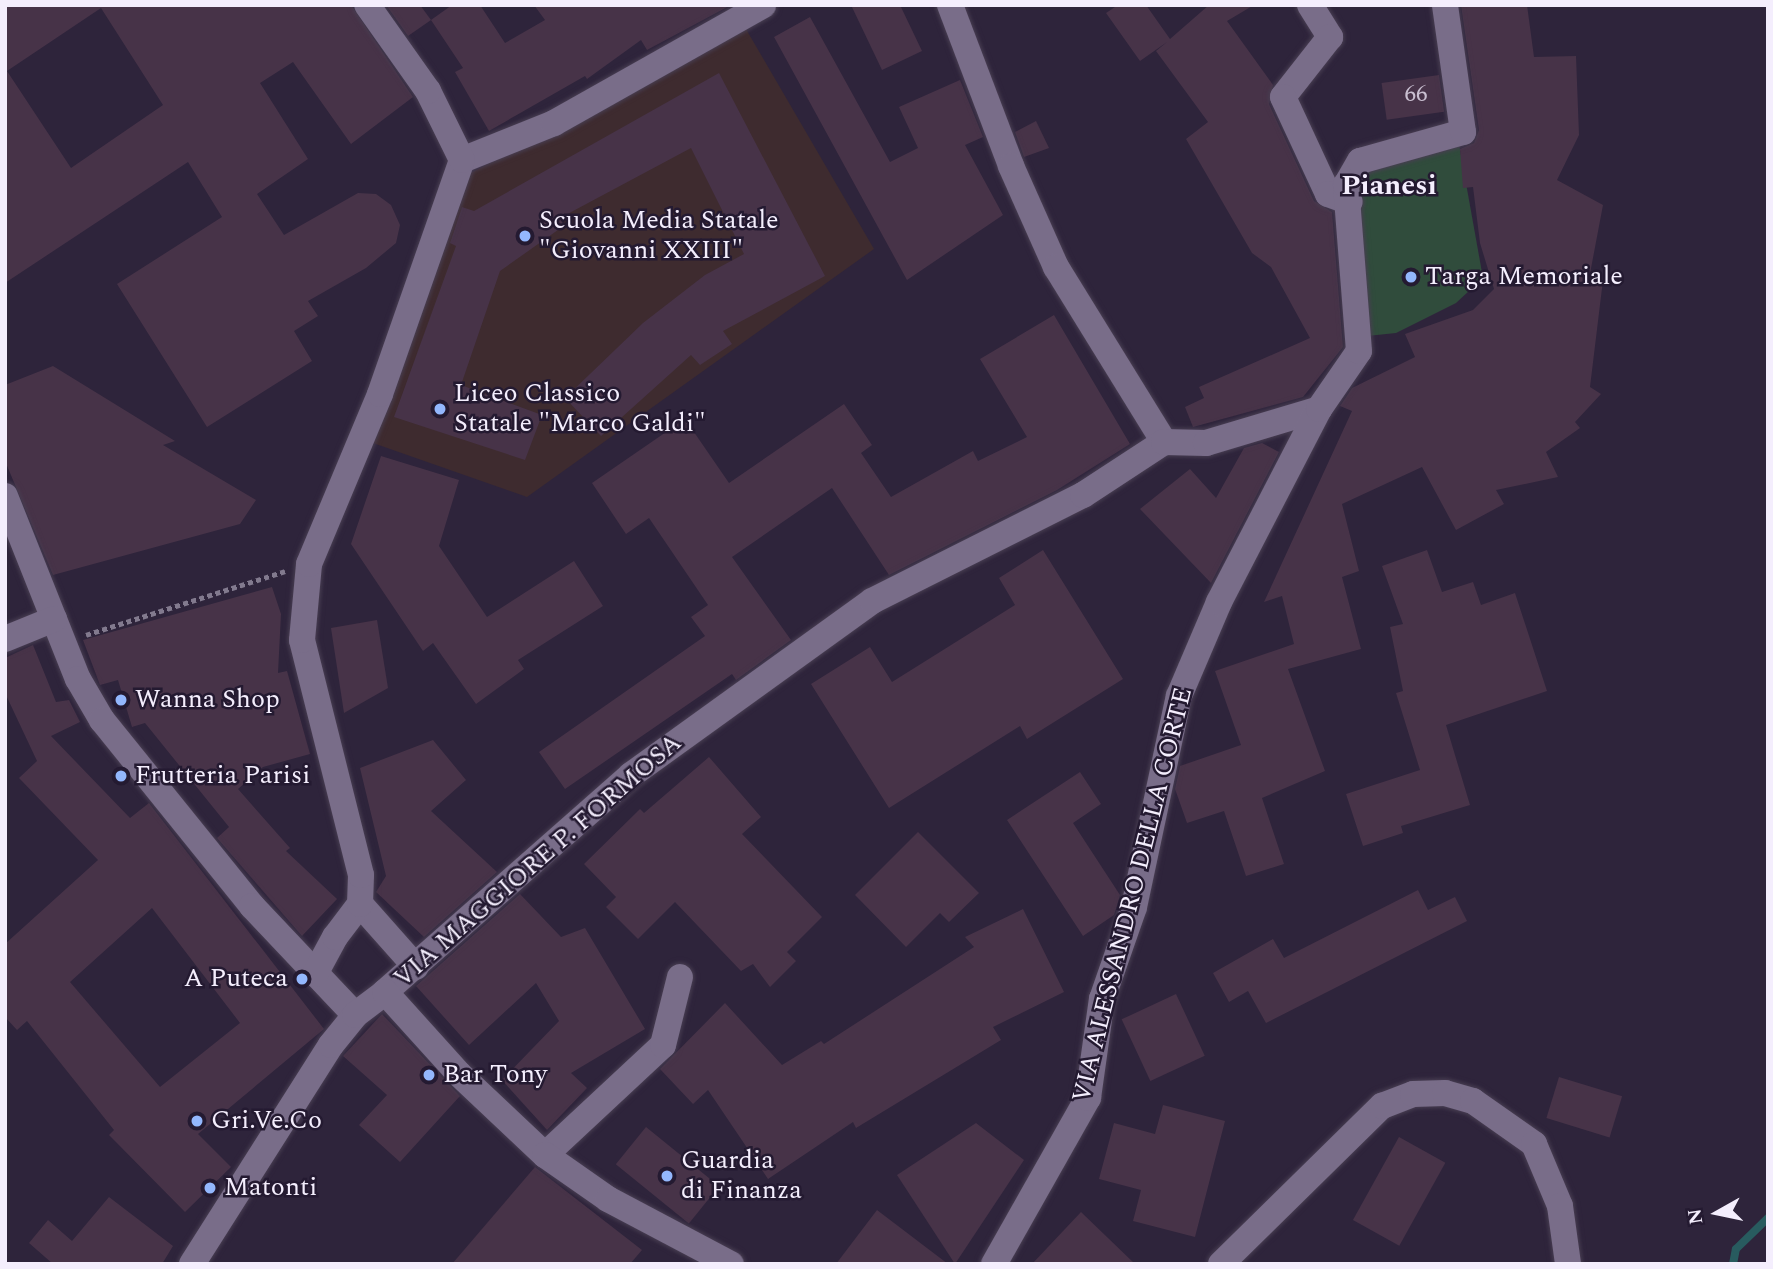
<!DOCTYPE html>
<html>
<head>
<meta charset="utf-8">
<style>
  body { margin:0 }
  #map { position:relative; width:1773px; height:1269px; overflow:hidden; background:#2e243b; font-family:Spectral,serif }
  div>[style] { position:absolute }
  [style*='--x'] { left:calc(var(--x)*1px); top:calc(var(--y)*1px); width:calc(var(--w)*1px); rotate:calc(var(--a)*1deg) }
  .education>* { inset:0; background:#3e2b2f }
  .green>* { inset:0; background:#304c3c }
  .stream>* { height:8px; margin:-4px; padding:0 4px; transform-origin:4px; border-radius:4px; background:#285b5f }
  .building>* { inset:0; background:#473348; transform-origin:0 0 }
  .path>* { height:4.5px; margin-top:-2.25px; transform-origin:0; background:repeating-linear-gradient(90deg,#827a8e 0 5px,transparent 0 8.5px) }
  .roads { filter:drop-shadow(0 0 2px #483e52) drop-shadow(0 0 2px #483e52) }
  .minor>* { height:26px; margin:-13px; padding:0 13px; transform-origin:13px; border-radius:13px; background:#796d89 }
  .dots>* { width:19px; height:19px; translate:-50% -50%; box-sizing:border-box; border:4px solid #241a31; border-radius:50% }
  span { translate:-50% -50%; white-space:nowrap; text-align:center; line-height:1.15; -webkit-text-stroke:5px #241a31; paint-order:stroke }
  .number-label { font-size:23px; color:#c9bfd0 }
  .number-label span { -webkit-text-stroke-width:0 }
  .poi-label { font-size:26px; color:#f4eefd }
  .left { translate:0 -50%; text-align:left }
  .right { translate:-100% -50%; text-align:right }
  .street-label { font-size:26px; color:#f4eefd }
  .neighbourhood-label { font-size:28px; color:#f4eefd; font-weight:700 }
  .frame { position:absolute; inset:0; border:7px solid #f4eefd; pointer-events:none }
  .north { position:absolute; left:1682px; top:1178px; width:70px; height:70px; -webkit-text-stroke:5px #241a31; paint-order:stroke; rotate:261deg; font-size:19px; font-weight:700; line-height:28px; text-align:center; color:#f4eefd }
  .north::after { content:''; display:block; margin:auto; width:24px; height:32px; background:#f4eefd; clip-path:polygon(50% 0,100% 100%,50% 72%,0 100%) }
</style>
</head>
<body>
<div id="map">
  <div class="education">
    <i style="clip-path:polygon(746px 29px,874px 249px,527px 497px,373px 443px,465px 176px)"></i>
  </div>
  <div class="green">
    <i style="clip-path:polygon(1457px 133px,1483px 278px,1456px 303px,1396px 333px,1367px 336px,1352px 235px,1361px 163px)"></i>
  </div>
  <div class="stream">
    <i style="--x:1733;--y:1264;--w:15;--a:-79"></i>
    <i style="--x:1736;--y:1249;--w:45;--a:-44.1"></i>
  </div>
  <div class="building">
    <i style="clip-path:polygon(evenodd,5px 5px,351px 5px,413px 97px,351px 144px,293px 62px,260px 83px,308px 159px,257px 194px,284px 235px,358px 193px,376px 194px,391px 205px,400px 225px,396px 243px,366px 268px,308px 301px,318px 316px,294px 331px,312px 361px,207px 427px,117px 284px,222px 217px,188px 162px,5px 283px,5px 5px,101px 8px,163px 105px,71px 168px,7px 71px,101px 8px)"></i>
    <i style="clip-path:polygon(386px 5px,420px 5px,431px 20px,408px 36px)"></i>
    <i style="clip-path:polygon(452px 5px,480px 5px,505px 43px,545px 20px,534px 5px,731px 5px,647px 50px,641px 40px,587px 79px,585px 76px,489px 131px,455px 72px,463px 68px,431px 20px)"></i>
    <i style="clip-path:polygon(851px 5px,900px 5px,922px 51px,882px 70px)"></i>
    <i style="clip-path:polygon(1118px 5px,1146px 5px,1170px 39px,1209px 5px,1254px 5px,1227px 21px,1273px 85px,1269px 104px,1314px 201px,1332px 212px,1343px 347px,1303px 397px,1193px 427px,1185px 407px,1204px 398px,1199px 387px,1310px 338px,1271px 267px,1252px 253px,1186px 139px,1208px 122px,1156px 51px,1167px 42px,1140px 61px,1106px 13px)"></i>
    <i style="clip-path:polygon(1461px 5px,1527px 5px,1534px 57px,1576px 56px,1579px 135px,1557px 180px,1603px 205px,1589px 279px,1603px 280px,1590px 387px,1601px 394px,1575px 422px,1580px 428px,1546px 452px,1558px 477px,1496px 490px,1504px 504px,1456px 530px,1422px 467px,1342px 504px,1359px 571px,1342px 577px,1361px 649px,1288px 669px,1325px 771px,1262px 798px,1284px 864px,1246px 876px,1224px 811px,1187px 823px,1175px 789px,1180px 766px,1241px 745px,1215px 671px,1294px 644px,1282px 596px,1264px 602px,1352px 411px,1340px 406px,1352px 388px,1415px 357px,1405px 334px,1473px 310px,1494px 289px,1480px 243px,1473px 187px,1463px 188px,1460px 149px,1474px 143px,1479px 130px)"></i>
    <i style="clip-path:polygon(810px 17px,890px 162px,918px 148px,899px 107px,960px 80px,983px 137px,965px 145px,1003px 215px,907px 280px,774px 37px)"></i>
    <i style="clip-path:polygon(719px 73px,825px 276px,723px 331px,732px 344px,700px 365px,691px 355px,601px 436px,565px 398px,643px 323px,705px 275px,744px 254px,691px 148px,560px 218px,565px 225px,500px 271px,461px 385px,542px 415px,525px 460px,394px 417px,456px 246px,450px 243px,462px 207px,474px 211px)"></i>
    <i style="left:1439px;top:75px;width:37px;height:58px;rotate:82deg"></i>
    <i style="clip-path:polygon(1036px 121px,1049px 148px,1024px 157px,1015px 132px)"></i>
    <i style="clip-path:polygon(1054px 315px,1130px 444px,1057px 490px,889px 575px,832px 488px,732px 557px,791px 640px,736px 680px,732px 674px,565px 789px,539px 752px,705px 636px,691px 617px,708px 605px,649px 518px,626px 534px,592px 483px,685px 419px,729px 483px,844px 404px,872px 445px,861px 453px,891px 497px,973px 451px,978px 461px,1027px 437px,980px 359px)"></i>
    <i style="clip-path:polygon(53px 366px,175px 441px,163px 445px,256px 500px,240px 524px,53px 575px,5px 461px,5px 385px)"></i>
    <i style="clip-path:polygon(1262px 443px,1279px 452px,1211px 583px,1140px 509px,1190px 469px,1216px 498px,1244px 448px)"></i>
    <i style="clip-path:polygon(381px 456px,459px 480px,439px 546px,487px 617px,574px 561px,603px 606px,518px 660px,524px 669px,476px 704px,433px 643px,423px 651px,351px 544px)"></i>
    <i style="clip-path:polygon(1043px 550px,1123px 679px,1027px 739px,1020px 726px,889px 808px,811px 684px,870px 647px,892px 682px,1015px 605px,999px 578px)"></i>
    <i style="clip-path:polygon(1427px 550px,1442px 592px,1473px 582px,1481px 605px,1515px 593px,1547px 691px,1446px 725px,1470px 805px,1401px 826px,1403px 833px,1363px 846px,1346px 794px,1420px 770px,1396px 693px,1403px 691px,1390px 627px,1403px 624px,1382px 566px)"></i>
    <i style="clip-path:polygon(272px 587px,281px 614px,278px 673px,287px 671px,310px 754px,263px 767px,238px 789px,290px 848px,286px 851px,337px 899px,302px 936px,217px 838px,229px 827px,145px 723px,132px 727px,118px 680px,100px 685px,83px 640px)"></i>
    <i style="clip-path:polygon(377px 620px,388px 688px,344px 713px,331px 628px)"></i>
    <i style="clip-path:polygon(evenodd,33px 645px,56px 702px,69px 700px,80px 722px,51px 736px,130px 818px,149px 803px,324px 1029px,198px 1134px,231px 1167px,185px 1212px,109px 1135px,114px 1130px,27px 1021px,17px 1030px,5px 1017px,5px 944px,98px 860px,19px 778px,37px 761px,5px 693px,5px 658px,33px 645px,152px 908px,240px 1023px,160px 1087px,70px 982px,152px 908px)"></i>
    <i style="clip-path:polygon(433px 740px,466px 780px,431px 811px,497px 872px,424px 937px,376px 892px,386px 876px,360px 768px)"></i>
    <i style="clip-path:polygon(709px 757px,761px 817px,742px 834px,822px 917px,787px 952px,796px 961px,770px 987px,753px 964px,741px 971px,675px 902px,638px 939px,606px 907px,616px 897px,584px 864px,640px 809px,644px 813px)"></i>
    <i style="clip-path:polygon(1080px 772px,1101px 804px,1073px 823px,1120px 895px,1114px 915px,1083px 936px,1007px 820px)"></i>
    <i style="clip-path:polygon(918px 832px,979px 893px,949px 922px,940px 913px,906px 947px,855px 895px)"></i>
    <i style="clip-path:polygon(1418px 890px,1428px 910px,1455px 897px,1467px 921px,1266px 1023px,1248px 991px,1229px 1002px,1213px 973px,1273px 939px,1284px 958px)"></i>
    <i style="clip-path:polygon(520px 894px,561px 937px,585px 928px,645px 1029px,571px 1073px,587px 1088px,547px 1130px,502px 1080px,559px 1021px,536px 983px,469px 1045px,416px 986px)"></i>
    <i style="clip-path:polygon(1023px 909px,1064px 992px,993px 1027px,1001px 1040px,856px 1128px,853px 1122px,768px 1179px,708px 1090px,693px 1104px,660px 1069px,725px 1003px,782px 1065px,821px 1041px,824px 1044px,974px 947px,965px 937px)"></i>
    <i style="left:1176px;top:994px;width:68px;height:60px;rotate:65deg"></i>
    <i style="clip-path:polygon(382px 1014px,460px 1096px,400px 1162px,359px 1125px,387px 1095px,343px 1056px)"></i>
    <i style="left:1559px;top:1077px;width:66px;height:43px;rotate:17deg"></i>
    <i style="clip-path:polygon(1163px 1105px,1225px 1121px,1195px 1237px,1133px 1221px,1141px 1190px,1099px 1179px,1114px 1123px,1155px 1134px)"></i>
    <i style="clip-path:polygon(976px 1123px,1024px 1160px,955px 1264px,897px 1175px)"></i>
    <i style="left:646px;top:1127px;width:94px;height:48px;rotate:39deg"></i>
    <i style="left:1399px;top:1137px;width:53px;height:95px;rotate:29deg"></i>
    <i style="clip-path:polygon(535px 1167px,642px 1250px,630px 1264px,452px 1264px)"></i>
    <i style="clip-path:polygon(109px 1197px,173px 1246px,162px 1264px,53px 1264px,29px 1243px,48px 1220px,72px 1241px)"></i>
    <i style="clip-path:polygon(877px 1210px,948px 1264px,836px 1264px)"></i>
    <i style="clip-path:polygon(1081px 1212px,1135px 1264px,1032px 1264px)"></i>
  </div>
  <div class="path">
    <i style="--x:86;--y:635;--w:209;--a:-17.8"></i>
  </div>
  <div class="roads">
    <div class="minor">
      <i style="--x:950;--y:5;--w:172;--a:69.2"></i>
      <i style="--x:1011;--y:166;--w:111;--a:66"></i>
      <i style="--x:1056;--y:267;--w:206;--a:58.3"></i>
      <i style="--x:1310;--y:5;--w:38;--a:58"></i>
      <i style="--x:1330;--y:37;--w:76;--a:128.1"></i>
      <i style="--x:1283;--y:97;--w:107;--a:65.1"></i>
      <i style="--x:1328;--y:194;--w:23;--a:20"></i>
      <i style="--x:462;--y:160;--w:99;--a:-21.9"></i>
      <i style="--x:554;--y:123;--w:240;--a:-29.4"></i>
      <i style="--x:5;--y:496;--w:197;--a:68.3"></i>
      <i style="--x:78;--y:679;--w:48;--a:59.7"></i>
      <i style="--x:102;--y:720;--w:239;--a:51.1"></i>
      <i style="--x:252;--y:906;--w:150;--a:46.6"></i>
      <i style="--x:5;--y:639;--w:53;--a:-22.2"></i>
      <i style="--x:360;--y:904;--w:84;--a:48.4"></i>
      <i style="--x:315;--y:974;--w:42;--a:-61.6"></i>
      <i style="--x:335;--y:937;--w:41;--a:-52.9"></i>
      <i style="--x:360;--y:904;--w:29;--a:-88"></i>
      <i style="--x:361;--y:875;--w:242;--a:-104.1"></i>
      <i style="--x:302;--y:640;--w:76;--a:-84.7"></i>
      <i style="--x:309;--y:564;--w:184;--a:-67.3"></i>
      <i style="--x:380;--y:394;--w:248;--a:-70.7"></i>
      <i style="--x:462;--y:160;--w:77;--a:-116.2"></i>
      <i style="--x:428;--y:91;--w:105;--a:-125.3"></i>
      <i style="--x:385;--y:992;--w:328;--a:-41.4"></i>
      <i style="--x:631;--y:775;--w:297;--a:-35.8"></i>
      <i style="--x:872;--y:601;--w:236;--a:-26.7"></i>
      <i style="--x:1083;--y:495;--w:97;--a:-33.2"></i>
      <i style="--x:1164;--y:442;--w:42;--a:1.4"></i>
      <i style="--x:1206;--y:443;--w:118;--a:-16.7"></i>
      <i style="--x:545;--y:1155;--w:161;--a:-43"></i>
      <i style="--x:663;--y:1045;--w:70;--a:-76"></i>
      <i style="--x:192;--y:1264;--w:259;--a:-57.6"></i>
      <i style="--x:331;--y:1045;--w:38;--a:-51"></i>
      <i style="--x:355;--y:1015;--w:38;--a:-37"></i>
      <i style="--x:385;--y:992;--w:110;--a:47.9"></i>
      <i style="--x:459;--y:1074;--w:118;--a:43.3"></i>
      <i style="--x:545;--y:1155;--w:77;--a:34.9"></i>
      <i style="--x:608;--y:1199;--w:139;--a:27.9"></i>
      <i style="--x:994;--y:1264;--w:191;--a:-60.5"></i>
      <i style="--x:1088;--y:1098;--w:100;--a:-82"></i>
      <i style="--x:1102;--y:999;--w:97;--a:-70.8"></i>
      <i style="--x:1134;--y:907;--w:216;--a:-78"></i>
      <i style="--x:1179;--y:696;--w:102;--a:-66.9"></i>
      <i style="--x:1219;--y:602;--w:217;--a:-62.6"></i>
      <i style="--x:1319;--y:409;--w:70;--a:-55.4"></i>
      <i style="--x:1359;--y:351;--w:167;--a:-94.5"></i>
      <i style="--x:1346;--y:185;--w:28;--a:-60"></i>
      <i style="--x:1360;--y:161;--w:107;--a:-15.7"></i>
      <i style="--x:1463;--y:132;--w:128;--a:-98.1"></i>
      <i style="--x:1221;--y:1264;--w:226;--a:-44.5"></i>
      <i style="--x:1382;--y:1106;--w:33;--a:-21"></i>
      <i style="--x:1413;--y:1094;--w:32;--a:-2"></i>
      <i style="--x:1445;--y:1093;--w:29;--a:16"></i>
      <i style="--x:1473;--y:1101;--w:75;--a:35.2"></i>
      <i style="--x:1534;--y:1144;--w:67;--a:67.2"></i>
      <i style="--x:1560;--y:1206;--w:59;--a:82.1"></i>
    </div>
  </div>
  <div class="dots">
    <i style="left:525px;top:236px;background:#93b7fd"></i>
    <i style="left:1411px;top:277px;background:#93b7fd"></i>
    <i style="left:440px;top:409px;background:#93b7fd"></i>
    <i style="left:121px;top:700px;background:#93b7fd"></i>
    <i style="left:121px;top:776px;background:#93b7fd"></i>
    <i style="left:302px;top:979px;background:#93b7fd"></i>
    <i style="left:429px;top:1075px;background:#93b7fd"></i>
    <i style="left:197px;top:1121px;background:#93b7fd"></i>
    <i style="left:667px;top:1176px;background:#93b7fd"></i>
    <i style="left:210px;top:1188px;background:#93b7fd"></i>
  </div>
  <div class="number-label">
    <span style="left:1416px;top:95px">66</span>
  </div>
  <div class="poi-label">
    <span class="left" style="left:539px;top:236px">Scuola Media Statale<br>"Giovanni XXIII"</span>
    <span class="left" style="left:1425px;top:277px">Targa Memoriale</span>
    <span class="left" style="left:454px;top:409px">Liceo Classico<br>Statale "Marco Galdi"</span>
    <span class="left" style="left:135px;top:700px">Wanna Shop</span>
    <span class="left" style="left:135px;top:776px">Frutteria Parisi</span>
    <span class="right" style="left:288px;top:979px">A Puteca</span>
    <span class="left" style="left:443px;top:1075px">Bar Tony</span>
    <span class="left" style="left:211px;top:1121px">Gri.Ve.Co</span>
    <span class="left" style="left:681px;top:1176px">Guardia<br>di Finanza</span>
    <span class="left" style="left:224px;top:1188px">Matonti</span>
  </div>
  <div class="street-label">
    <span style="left:538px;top:861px;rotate:-41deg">VIA MAGGIORE P. FORMOSA</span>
    <span style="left:1133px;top:895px;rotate:-76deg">VIA ALESSANDRO DELLA CORTE</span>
  </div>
  <div class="neighbourhood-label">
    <span style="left:1389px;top:186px">Pianesi</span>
  </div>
  <div class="frame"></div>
  <div class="north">N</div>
</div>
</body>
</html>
